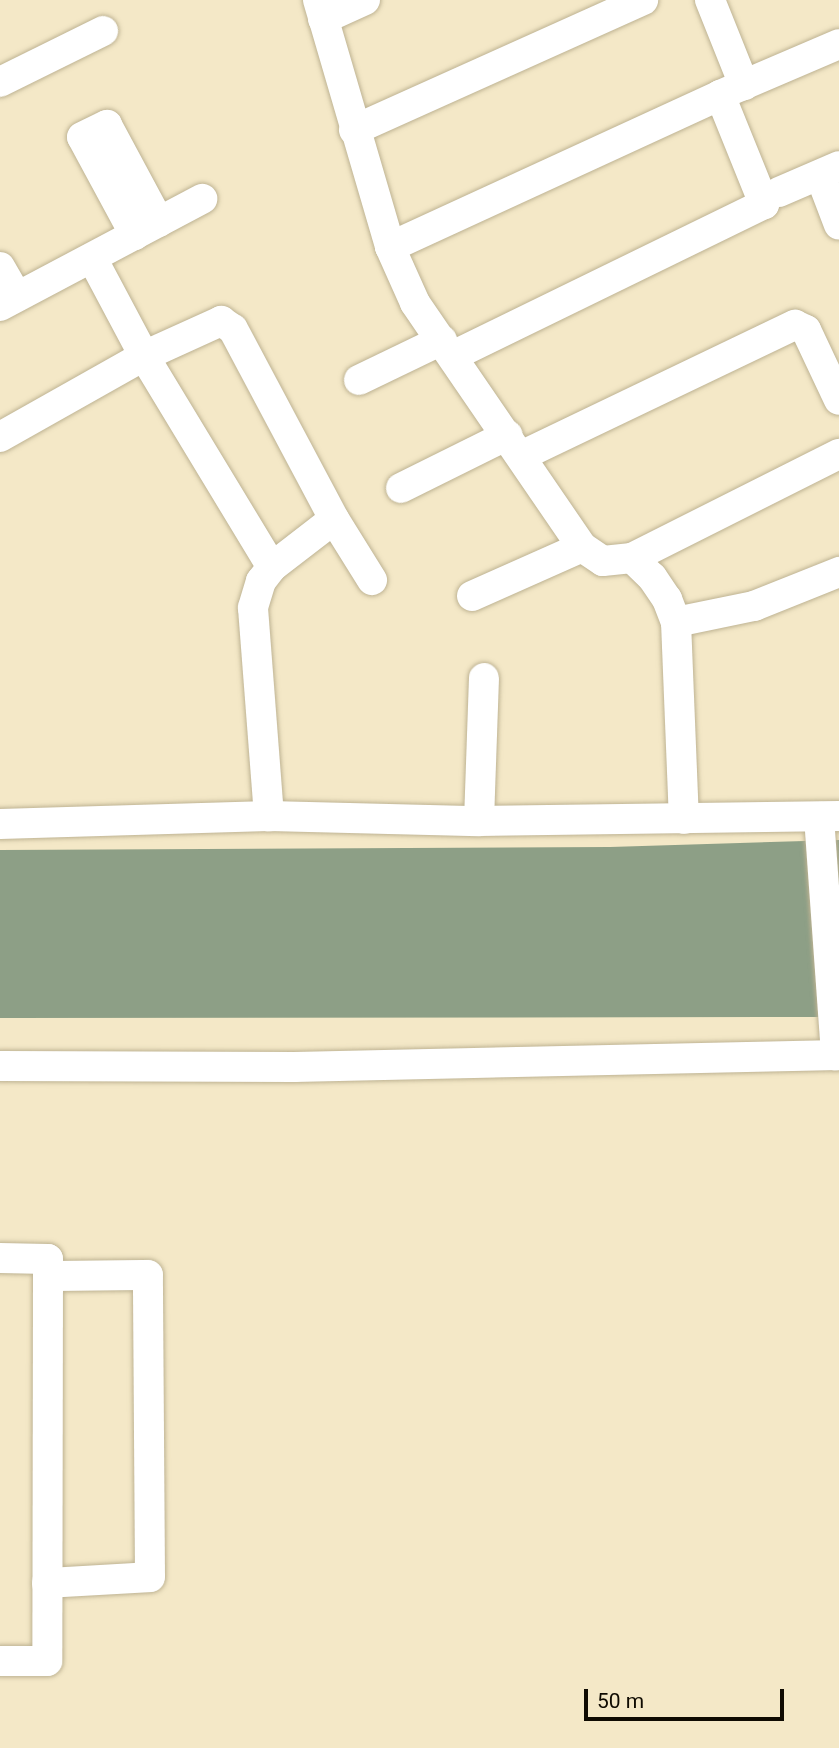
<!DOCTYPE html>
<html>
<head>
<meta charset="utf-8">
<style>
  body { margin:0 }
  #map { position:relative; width:839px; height:1748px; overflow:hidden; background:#f4e8c7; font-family:Roboto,sans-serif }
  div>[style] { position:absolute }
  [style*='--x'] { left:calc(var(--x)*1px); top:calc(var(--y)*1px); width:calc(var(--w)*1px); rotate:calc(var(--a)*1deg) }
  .water>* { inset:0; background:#8d9f86 }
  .roads { filter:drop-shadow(0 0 2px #beb393) drop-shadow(0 0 2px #beb393) }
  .street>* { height:30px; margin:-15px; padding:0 15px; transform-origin:15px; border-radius:15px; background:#fff }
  span { translate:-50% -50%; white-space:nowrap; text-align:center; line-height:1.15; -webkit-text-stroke:5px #f4e8c7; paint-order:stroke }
  .scale { position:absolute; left:584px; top:1689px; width:200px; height:32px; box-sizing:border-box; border:4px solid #0f0b02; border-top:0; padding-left:9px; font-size:21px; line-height:24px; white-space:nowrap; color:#0f0b02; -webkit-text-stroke:5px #f4e8c7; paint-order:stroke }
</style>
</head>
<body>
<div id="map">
  <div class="water">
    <i style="clip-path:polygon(839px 840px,839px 1017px,0 1018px,0 850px,610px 847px)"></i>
  </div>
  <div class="roads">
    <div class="street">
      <i style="--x:318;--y:0;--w:257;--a:73.7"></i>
      <i style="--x:390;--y:247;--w:61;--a:65.9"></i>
      <i style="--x:415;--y:303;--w:296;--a:55.6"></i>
      <i style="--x:582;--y:547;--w:25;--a:34"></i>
      <i style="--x:603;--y:561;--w:29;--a:-6"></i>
      <i style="--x:632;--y:558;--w:28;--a:44"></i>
      <i style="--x:652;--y:577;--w:27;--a:56"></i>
      <i style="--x:667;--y:599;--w:25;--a:69"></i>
      <i style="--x:676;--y:622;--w:197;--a:87.7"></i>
      <i style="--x:710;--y:0;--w:92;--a:68.2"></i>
      <i style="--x:323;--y:19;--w:46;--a:-24.3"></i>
      <i style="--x:0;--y:82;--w:115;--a:-26.3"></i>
      <i style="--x:720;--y:95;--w:129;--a:-23.2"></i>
      <i style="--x:354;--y:130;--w:317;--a:-24.2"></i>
      <i style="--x:820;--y:175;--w:53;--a:69.2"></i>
      <i style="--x:779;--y:192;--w:65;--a:-23.4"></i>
      <i style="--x:135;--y:235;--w:111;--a:-118.4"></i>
      <i style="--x:82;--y:137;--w:28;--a:-26"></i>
      <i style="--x:107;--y:125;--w:110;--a:61.8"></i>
      <i style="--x:390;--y:247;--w:363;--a:-24.7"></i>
      <i style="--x:720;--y:95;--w:118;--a:68"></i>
      <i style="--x:764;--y:204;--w:346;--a:154"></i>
      <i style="--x:92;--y:258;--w:111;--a:62"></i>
      <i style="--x:144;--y:356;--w:247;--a:58.8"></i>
      <i style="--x:272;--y:567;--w:18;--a:128"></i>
      <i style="--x:261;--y:581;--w:28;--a:107"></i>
      <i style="--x:253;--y:608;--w:209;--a:85.6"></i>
      <i style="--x:0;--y:267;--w:34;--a:60"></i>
      <i style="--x:0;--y:306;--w:229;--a:-27.9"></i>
      <i style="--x:359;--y:380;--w:92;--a:-25.7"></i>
      <i style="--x:0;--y:437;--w:165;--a:-29.4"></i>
      <i style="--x:144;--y:356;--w:85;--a:-24.4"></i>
      <i style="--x:221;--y:321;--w:14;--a:34"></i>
      <i style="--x:233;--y:329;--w:215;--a:62"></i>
      <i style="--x:334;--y:519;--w:72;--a:58.1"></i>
      <i style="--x:521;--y:456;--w:304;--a:-25.6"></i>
      <i style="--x:795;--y:325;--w:12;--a:24"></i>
      <i style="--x:806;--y:330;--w:77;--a:64.8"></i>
      <i style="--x:401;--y:488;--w:119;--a:-26.4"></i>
      <i style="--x:632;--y:558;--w:232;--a:-26.7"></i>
      <i style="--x:272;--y:567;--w:78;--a:-37.7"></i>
      <i style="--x:472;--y:596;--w:120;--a:-24"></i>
      <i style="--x:676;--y:622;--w:80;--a:-11.6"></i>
      <i style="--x:754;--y:606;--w:92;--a:-21.8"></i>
      <i style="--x:819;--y:817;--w:239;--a:85.9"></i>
      <i style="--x:479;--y:821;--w:143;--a:-88"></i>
      <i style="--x:0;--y:824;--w:269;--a:-1.7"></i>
      <i style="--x:269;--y:816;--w:210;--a:1.4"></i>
      <i style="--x:479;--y:821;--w:360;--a:-0.8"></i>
      <i style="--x:0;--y:1066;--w:294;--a:0.2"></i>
      <i style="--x:294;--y:1067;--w:545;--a:-1.26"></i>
      <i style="--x:0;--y:1258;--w:48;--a:1.2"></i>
      <i style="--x:48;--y:1259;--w:17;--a:90"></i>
      <i style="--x:48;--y:1276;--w:385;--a:90.1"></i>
      <i style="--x:47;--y:1661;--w:47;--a:180"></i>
      <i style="--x:47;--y:1583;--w:103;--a:-3.3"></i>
      <i style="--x:150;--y:1577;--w:302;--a:-90.4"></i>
      <i style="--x:148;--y:1275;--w:100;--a:179.4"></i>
    </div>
  </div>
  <div class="scale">50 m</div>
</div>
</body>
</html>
